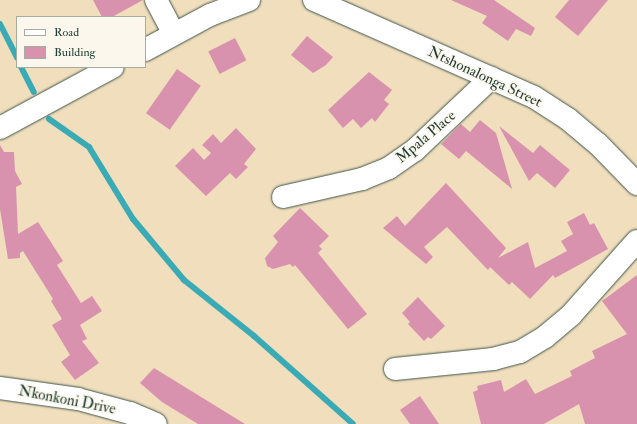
<!DOCTYPE html>
<html>
<head>
<meta charset="utf-8">
<style>
  body { margin:0 }
  #map { position:relative; width:637px; height:424px; overflow:hidden; background:#f0debd; font-family:"IM FELL Double Pica",serif }
  div>[style] { position:absolute }
  [style*='--x'] { left:calc(var(--x)*1px); top:calc(var(--y)*1px); width:calc(var(--w)*1px); rotate:calc(var(--a)*1deg) }
  .stream>* { height:6px; margin:-3px; padding:0 3px; transform-origin:3px; border-radius:3px; background:#3aabb4 }
  .building>* { inset:0; background:#d892ae; transform-origin:0 0 }
  .roads { filter:drop-shadow(0 0 1px #3e5549) drop-shadow(0 0 1px #3e5549) }
  .minor>* { height:22px; margin:-11px; padding:0 11px; transform-origin:11px; border-radius:11px; background:#fff }
  span { translate:-50% -50%; white-space:nowrap; text-align:center; line-height:1.15; -webkit-text-stroke:3.5px #fbf7ec; paint-order:stroke }
  .street-label { font-size:15px; color:#1f3d34 }
  .legend { position:absolute; left:16px; top:16px; width:130px; height:52px; box-sizing:border-box; background:#fbf7ec; border:1px solid #a3ada2; margin:0; padding:5px 7px; list-style:none; font-size:12px; color:#1f3d34 }
  .legend li { display:flex; align-items:center; gap:8px; height:20px }
  .legend b { width:20px; border:1px solid #a3ada2 }
</style>
</head>
<body>
<div id="map">
  <div class="stream">
    <i style="--x:0;--y:24;--w:38;--a:63"></i>
    <i style="--x:21;--y:67;--w:28;--a:63"></i>
    <i style="--x:49;--y:119;--w:49;--a:35"></i>
    <i style="--x:89;--y:147;--w:84;--a:58.6"></i>
    <i style="--x:133;--y:219;--w:80;--a:50.1"></i>
    <i style="--x:184;--y:280;--w:90;--a:38.7"></i>
    <i style="--x:254;--y:336;--w:132;--a:41.6"></i>
  </div>
  <div class="building">
    <i style="clip-path:polygon(93px 0,143px 0,112px 17px,102px 17px)"></i>
    <i style="clip-path:polygon(451px 0,494px 0,535px 28px,531px 36px,516px 29px,508px 41px,482px 23px,487px 16px)"></i>
    <i style="clip-path:polygon(569px 0,608px 0,578px 36px,555px 17px)"></i>
    <i style="clip-path:polygon(307px 36px,333px 57px,326px 65px,313px 73px,291px 55px)"></i>
    <i style="left:235px;top:38px;width:25px;height:30px;rotate:63deg"></i>
    <i style="left:177px;top:69px;width:29px;height:54px;rotate:35deg"></i>
    <i style="clip-path:polygon(369px 72px,392px 90px,384px 100px,389px 104px,375px 122px,372px 118px,361px 128px,353px 119px,343px 128px,328px 110px)"></i>
    <i style="clip-path:polygon(480px 120px,496px 133px,512px 189px,466px 151px,459px 159px,441px 144px,461px 124px,470px 132px)"></i>
    <i style="clip-path:polygon(499px 126px,533px 153px,540px 145px,570px 170px,555px 188px,537px 173px,529px 181px)"></i>
    <i style="clip-path:polygon(236px 128px,256px 149px,244px 164px,248px 167px,236px 179px,230px 173px,206px 196px,175px 166px,193px 148px,204px 160px,211px 153px,202px 145px,213px 134px,221px 143px)"></i>
    <i style="clip-path:polygon(0 145px,4px 152px,14px 152px,15px 171px,22px 184px,16px 187px,18px 234px,38px 222px,63px 261px,57px 265px,81px 303px,92px 296px,102px 311px,80px 325px,87px 339px,82px 341px,99px 363px,75px 380px,61px 362px,70px 355px,52px 325px,62px 319px,51px 301px,53px 299px,23px 251px,20px 253px,20px 258px,8px 259px,0 209px)"></i>
    <i style="clip-path:polygon(446px 183px,506px 248px,498px 258px,528px 242px,535px 268px,567px 251px,561px 241px,573px 234px,567px 222px,584px 213px,590px 225px,594px 223px,608px 249px,555px 278px,553px 275px,530px 299px,512px 282px,509px 285px,490px 267px,488px 270px,447px 227px,424px 247px,433px 257px,426px 264px,383px 228px,397px 216px,405px 226px)"></i>
    <i style="clip-path:polygon(300px 208px,329px 236px,319px 246px,322px 249px,318px 253px,367px 314px,348px 329px,295px 265px,293px 267px,290px 264px,273px 269px,267px 266px,265px 258px,278px 242px,273px 236px)"></i>
    <i style="clip-path:polygon(637px 275px,637px 424px,585px 424px,579px 404px,544px 424px,481px 424px,473px 392px,478px 390px,477px 386px,501px 380px,504px 392px,526px 379px,535px 394px,572px 376px,570px 371px,595px 358px,592px 351px,627px 334px,602px 301px)"></i>
    <i style="clip-path:polygon(418px 297px,445px 326px,431px 339px,428px 337px,424px 341px,408px 324px,410px 322px,402px 313px)"></i>
    <i style="clip-path:polygon(154px 368px,245px 424px,198px 424px,162px 402px,140px 383px)"></i>
    <i style="clip-path:polygon(420px 396px,439px 424px,410px 424px,400px 410px)"></i>
  </div>
  <div class="roads">
    <div class="minor">
      <i style="--x:156;--y:0;--w:38;--a:62"></i>
      <i style="--x:314;--y:0;--w:240;--a:23.8"></i>
      <i style="--x:534;--y:97;--w:40;--a:32.9"></i>
      <i style="--x:568;--y:119;--w:39;--a:40"></i>
      <i style="--x:598;--y:144;--w:56;--a:45.7"></i>
      <i style="--x:145;--y:50;--w:74;--a:-28.3"></i>
      <i style="--x:210;--y:15;--w:42;--a:-21"></i>
      <i style="--x:0;--y:128;--w:128;--a:-28.4"></i>
      <i style="--x:283;--y:197;--w:81;--a:-12.8"></i>
      <i style="--x:362;--y:179;--w:29;--a:-22"></i>
      <i style="--x:389;--y:168;--w:32;--a:-35"></i>
      <i style="--x:415;--y:150;--w:105;--a:-43.5"></i>
      <i style="--x:395;--y:369;--w:99;--a:-5.8"></i>
      <i style="--x:493;--y:359;--w:28;--a:-15"></i>
      <i style="--x:520;--y:352;--w:29;--a:-31"></i>
      <i style="--x:545;--y:337;--w:34;--a:-40"></i>
      <i style="--x:571;--y:315;--w:99;--a:-48.3"></i>
      <i style="--x:0;--y:388;--w:79;--a:8"></i>
      <i style="--x:78;--y:399;--w:54;--a:15.1"></i>
      <i style="--x:130;--y:413;--w:28;--a:23"></i>
    </div>
  </div>
  <div class="street-label">
    <span style="left:485px;top:77px;rotate:25deg">Ntshonalonga Street</span>
    <span style="left:426px;top:137px;rotate:-40deg">Mpala Place</span>
    <span style="left:67px;top:400px;rotate:11deg">Nkonkoni Drive</span>
  </div>
  <ul class="legend">
  <li><b style="height:5px;background:#fff"></b>Road</li>
  <li><b style="height:11px;background:#d892ae"></b>Building</li>
  </ul>
</div>
</body>
</html>
